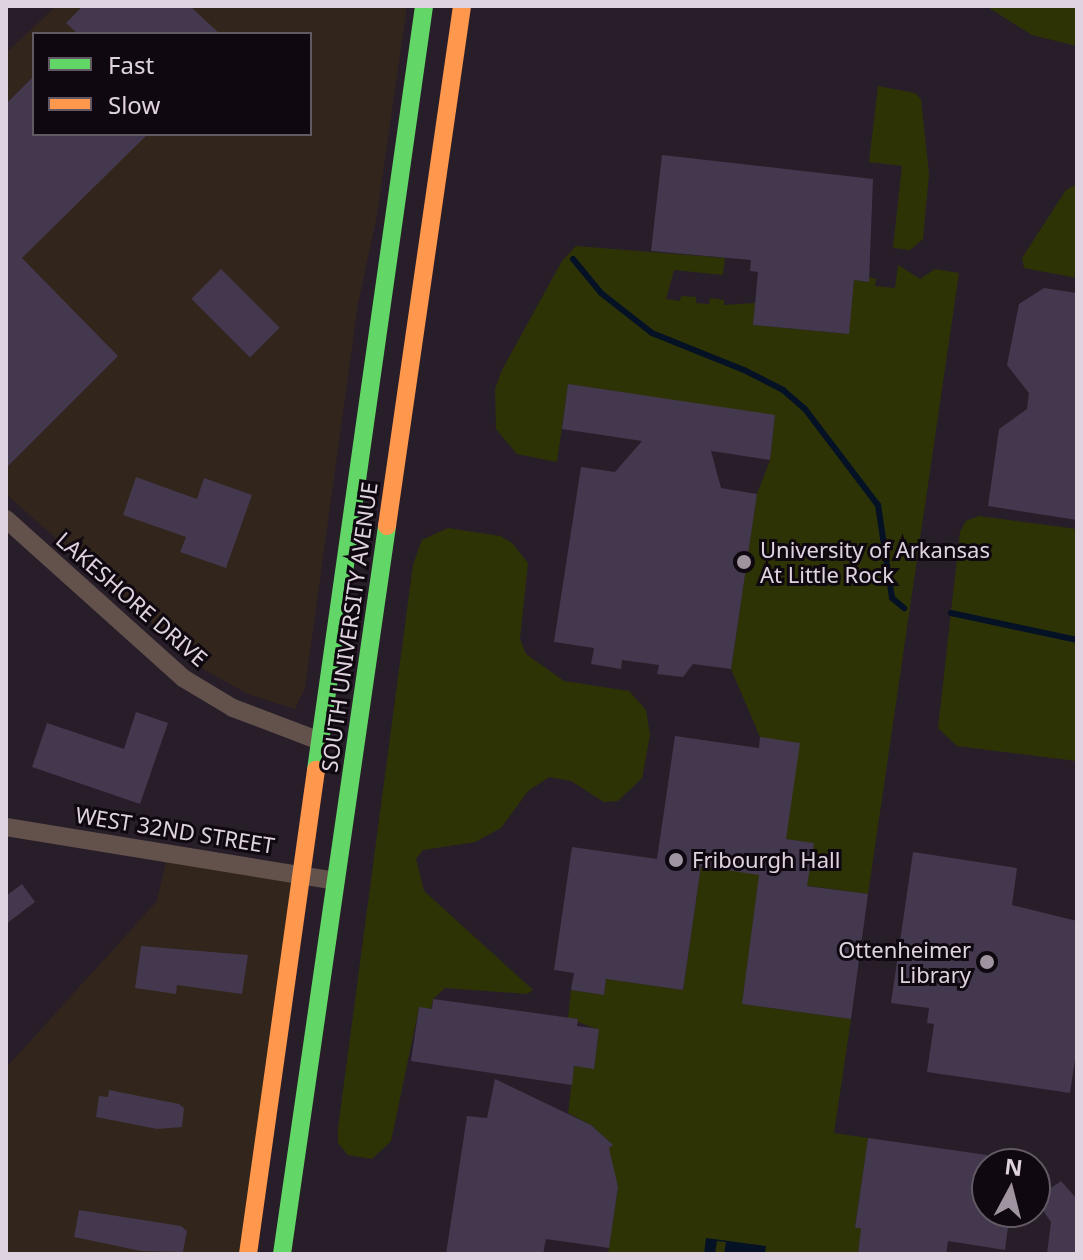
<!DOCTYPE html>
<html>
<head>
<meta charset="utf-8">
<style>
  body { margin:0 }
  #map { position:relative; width:1083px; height:1260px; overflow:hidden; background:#281e2a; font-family:"Noto Sans",sans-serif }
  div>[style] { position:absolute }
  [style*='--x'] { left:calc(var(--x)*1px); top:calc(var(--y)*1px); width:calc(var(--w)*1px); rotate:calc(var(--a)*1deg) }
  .commercial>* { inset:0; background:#32251b }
  .green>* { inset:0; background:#2e3306 }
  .water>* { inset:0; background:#051125 }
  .stream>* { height:6px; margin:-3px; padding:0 3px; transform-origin:3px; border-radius:3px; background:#051125 }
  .building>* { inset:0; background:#43384d; transform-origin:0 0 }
  .street>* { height:18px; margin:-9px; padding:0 9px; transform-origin:9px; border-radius:9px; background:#63524c }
  .fast>* { height:18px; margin:-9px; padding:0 9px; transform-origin:9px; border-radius:9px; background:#63d668 }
  .slow>* { height:18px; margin:-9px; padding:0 9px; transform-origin:9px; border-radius:9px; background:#ff974d }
  .dots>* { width:22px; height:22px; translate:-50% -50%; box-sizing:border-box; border:4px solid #100811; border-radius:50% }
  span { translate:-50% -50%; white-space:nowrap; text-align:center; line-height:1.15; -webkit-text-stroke:6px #100811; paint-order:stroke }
  .poi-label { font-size:22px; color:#e0d3e0 }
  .left { translate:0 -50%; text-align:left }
  .right { translate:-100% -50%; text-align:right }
  .street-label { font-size:22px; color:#e0d3e0 }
  .frame { position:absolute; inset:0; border:8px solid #e0d3e0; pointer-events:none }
  .legend { position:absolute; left:32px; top:32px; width:280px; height:104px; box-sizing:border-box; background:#100811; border:2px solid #635964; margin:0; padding:10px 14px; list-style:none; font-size:24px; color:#e0d3e0 }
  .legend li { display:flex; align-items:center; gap:16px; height:40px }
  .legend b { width:40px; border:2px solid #635964 }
  .north { position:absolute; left:971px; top:1148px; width:80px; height:80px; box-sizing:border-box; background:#100811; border:2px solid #635964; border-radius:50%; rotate:7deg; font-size:22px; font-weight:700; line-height:32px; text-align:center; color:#e0d3e0 }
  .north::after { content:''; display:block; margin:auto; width:28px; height:36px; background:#a094a0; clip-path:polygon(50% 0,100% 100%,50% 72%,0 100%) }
</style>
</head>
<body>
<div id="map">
  <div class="commercial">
    <i style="clip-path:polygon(evenodd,56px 6px,407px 6px,377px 215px,358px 304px,305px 688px,295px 709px,250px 695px,203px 669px,6px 494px,6px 53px,56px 6px,34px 34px,310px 34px,310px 134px,34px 134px,34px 34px)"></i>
    <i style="clip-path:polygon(168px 853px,301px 875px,246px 1254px,6px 1254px,6px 1068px,157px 901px)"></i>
  </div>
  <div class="green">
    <i style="clip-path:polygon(986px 6px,1077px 6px,1077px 46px,1032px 35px)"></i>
    <i style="clip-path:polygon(878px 86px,915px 93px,921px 99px,929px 174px,923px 239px,910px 250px,893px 248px,902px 166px,869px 162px)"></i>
    <i style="clip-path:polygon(1077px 184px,1077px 278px,1024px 268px,1022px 258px,1066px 190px)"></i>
    <i style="clip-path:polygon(576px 246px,725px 258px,723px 275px,674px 270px,666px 299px,680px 301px,681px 296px,696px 297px,696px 303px,709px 304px,710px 298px,724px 300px,724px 305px,755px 303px,753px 325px,848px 334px,854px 280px,868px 282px,869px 277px,876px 279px,875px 286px,895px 288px,898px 265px,920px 279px,935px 269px,959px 273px,868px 894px,759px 879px,742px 1004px,851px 1019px,834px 1133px,868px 1138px,855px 1227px,861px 1228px,858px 1254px,608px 1254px,618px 1187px,607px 1149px,613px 1145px,591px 1125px,568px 1113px,574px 1066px,594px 1068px,599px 1030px,568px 1018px,571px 990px,604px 995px,606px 979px,683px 990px,701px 866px,742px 872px,813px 843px,786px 839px,760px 737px,731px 669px,757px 494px,770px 460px,775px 416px,568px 384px,557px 462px,517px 454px,496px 429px,495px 389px,502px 370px,562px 261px)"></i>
    <i style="clip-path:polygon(979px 516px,1077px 529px,1077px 761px,957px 746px,938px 728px,960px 532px,966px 521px)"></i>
    <i style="clip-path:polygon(448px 528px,500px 536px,512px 543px,528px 563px,520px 639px,526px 654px,564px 681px,629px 691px,646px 710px,650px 735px,642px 778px,618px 801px,604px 802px,571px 781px,549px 777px,528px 791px,501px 828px,475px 842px,423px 850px,416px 859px,424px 891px,533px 990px,527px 994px,445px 988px,433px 999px,431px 1009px,419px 1008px,391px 1141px,372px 1159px,348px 1155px,338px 1143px,338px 1128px,413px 565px,422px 540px)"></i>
  </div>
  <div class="water">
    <i style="clip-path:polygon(706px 1238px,766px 1246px,765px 1254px,724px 1254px,726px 1242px,717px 1241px,715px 1254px,704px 1254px)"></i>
  </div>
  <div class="stream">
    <i style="--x:573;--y:259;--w:44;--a:50.5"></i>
    <i style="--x:601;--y:293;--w:65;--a:38.1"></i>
    <i style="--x:652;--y:333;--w:99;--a:21.9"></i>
    <i style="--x:744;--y:370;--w:44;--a:27.1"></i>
    <i style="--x:783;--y:390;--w:29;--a:41"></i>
    <i style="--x:805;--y:409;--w:121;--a:52.8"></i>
    <i style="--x:878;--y:505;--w:94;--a:81.4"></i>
    <i style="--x:892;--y:598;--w:16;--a:40"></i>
    <i style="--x:951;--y:613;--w:129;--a:12.1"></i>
  </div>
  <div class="building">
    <i style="clip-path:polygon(83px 6px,190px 6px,220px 34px,78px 34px,66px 23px)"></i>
    <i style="clip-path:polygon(34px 76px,34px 134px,148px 134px,22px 258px,118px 356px,6px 468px,6px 104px)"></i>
    <i style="clip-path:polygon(662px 155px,873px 179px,869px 282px,854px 280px,849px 334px,753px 325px,758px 272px,750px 271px,751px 260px,651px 251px)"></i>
    <i style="left:221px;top:269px;width:83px;height:42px;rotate:45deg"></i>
    <i style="clip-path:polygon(1044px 288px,1077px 293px,1077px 520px,988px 506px,999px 429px,1027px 409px,1029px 393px,1007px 365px,1019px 304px)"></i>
    <i style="clip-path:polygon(568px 384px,775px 415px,770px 460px,711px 451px,721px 488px,757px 494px,731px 669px,693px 664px,683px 677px,657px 674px,659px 665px,622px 660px,621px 669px,591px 664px,594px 648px,554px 642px,581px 467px,615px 472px,642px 441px,562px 429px)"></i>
    <i style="clip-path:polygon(136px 477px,197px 499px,204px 478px,252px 495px,226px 568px,180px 552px,186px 537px,123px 515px)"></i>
    <i style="clip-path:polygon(136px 712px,168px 723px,140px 804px,32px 767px,47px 723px,124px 749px)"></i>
    <i style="clip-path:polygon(675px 736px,759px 748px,760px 737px,800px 743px,786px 839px,814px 843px,807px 886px,868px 894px,851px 1019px,742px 1004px,759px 875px,701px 866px,683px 990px,606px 979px,604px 995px,571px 990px,574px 973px,554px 970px,572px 847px,657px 859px)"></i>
    <i style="clip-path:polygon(913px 852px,1017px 868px,1012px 905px,1077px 921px,1077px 1046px,1070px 1093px,927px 1072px,934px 1024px,927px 1023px,929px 1008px,891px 1003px)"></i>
    <i style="clip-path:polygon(22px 884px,35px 902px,6px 924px,6px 896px)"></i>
    <i style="clip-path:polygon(141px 946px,248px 955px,242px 994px,177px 985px,176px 994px,135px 988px)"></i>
    <i style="clip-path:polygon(433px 999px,578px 1019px,577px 1026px,599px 1029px,594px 1069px,574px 1066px,572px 1085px,411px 1061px,419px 1007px,432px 1009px)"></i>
    <i style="clip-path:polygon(495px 1079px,591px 1125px,613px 1145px,609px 1148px,618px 1187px,609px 1248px,546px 1239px,543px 1254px,446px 1254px,467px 1116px,487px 1118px)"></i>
    <i style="clip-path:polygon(109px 1090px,179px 1104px,184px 1108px,182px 1127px,157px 1129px,96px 1117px,99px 1096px,108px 1097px)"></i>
    <i style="clip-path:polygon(868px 1138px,987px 1155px,987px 1212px,1010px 1212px,1005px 1250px,948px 1241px,946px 1254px,858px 1254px,861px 1228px,855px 1228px)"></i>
    <i style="clip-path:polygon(1061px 1181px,1077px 1199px,1077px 1254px,1047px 1254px,1051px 1222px,1035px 1199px)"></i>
    <i style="clip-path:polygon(79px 1210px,181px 1226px,187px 1231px,183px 1252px,141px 1251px,74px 1237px)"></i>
  </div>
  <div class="street">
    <i style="--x:6;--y:519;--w:238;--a:41.9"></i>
    <i style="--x:183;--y:678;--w:58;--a:31"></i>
    <i style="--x:233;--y:708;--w:93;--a:20.8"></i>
    <i style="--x:6;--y:827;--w:334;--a:9.3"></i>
  </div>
  <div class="fast">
    <i style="--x:316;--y:770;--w:772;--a:-81.95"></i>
    <i style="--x:282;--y:1254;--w:736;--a:-81.79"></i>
  </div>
  <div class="slow">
    <i style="--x:387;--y:526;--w:525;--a:-81.79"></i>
    <i style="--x:248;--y:1254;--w:489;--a:-82"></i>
  </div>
  <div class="dots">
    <i style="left:744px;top:562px;background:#a094a0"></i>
    <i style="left:676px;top:860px;background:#a094a0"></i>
    <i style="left:987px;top:962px;background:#a094a0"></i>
  </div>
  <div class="poi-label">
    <span class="left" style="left:760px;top:562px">University of Arkansas<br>At Little Rock</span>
    <span class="left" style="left:692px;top:860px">Fribourgh Hall</span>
    <span class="right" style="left:971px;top:962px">Ottenheimer<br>Library</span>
  </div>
  <div class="street-label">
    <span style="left:132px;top:599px;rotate:41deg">LAKESHORE DRIVE</span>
    <span style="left:349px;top:627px;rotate:-82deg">SOUTH UNIVERSITY AVENUE</span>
    <span style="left:175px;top:830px;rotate:9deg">WEST 32ND STREET</span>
  </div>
  <div class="frame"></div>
  <ul class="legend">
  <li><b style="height:10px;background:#63d668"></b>Fast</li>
  <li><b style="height:10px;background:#ff974d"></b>Slow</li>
  </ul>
  <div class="north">N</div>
</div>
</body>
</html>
